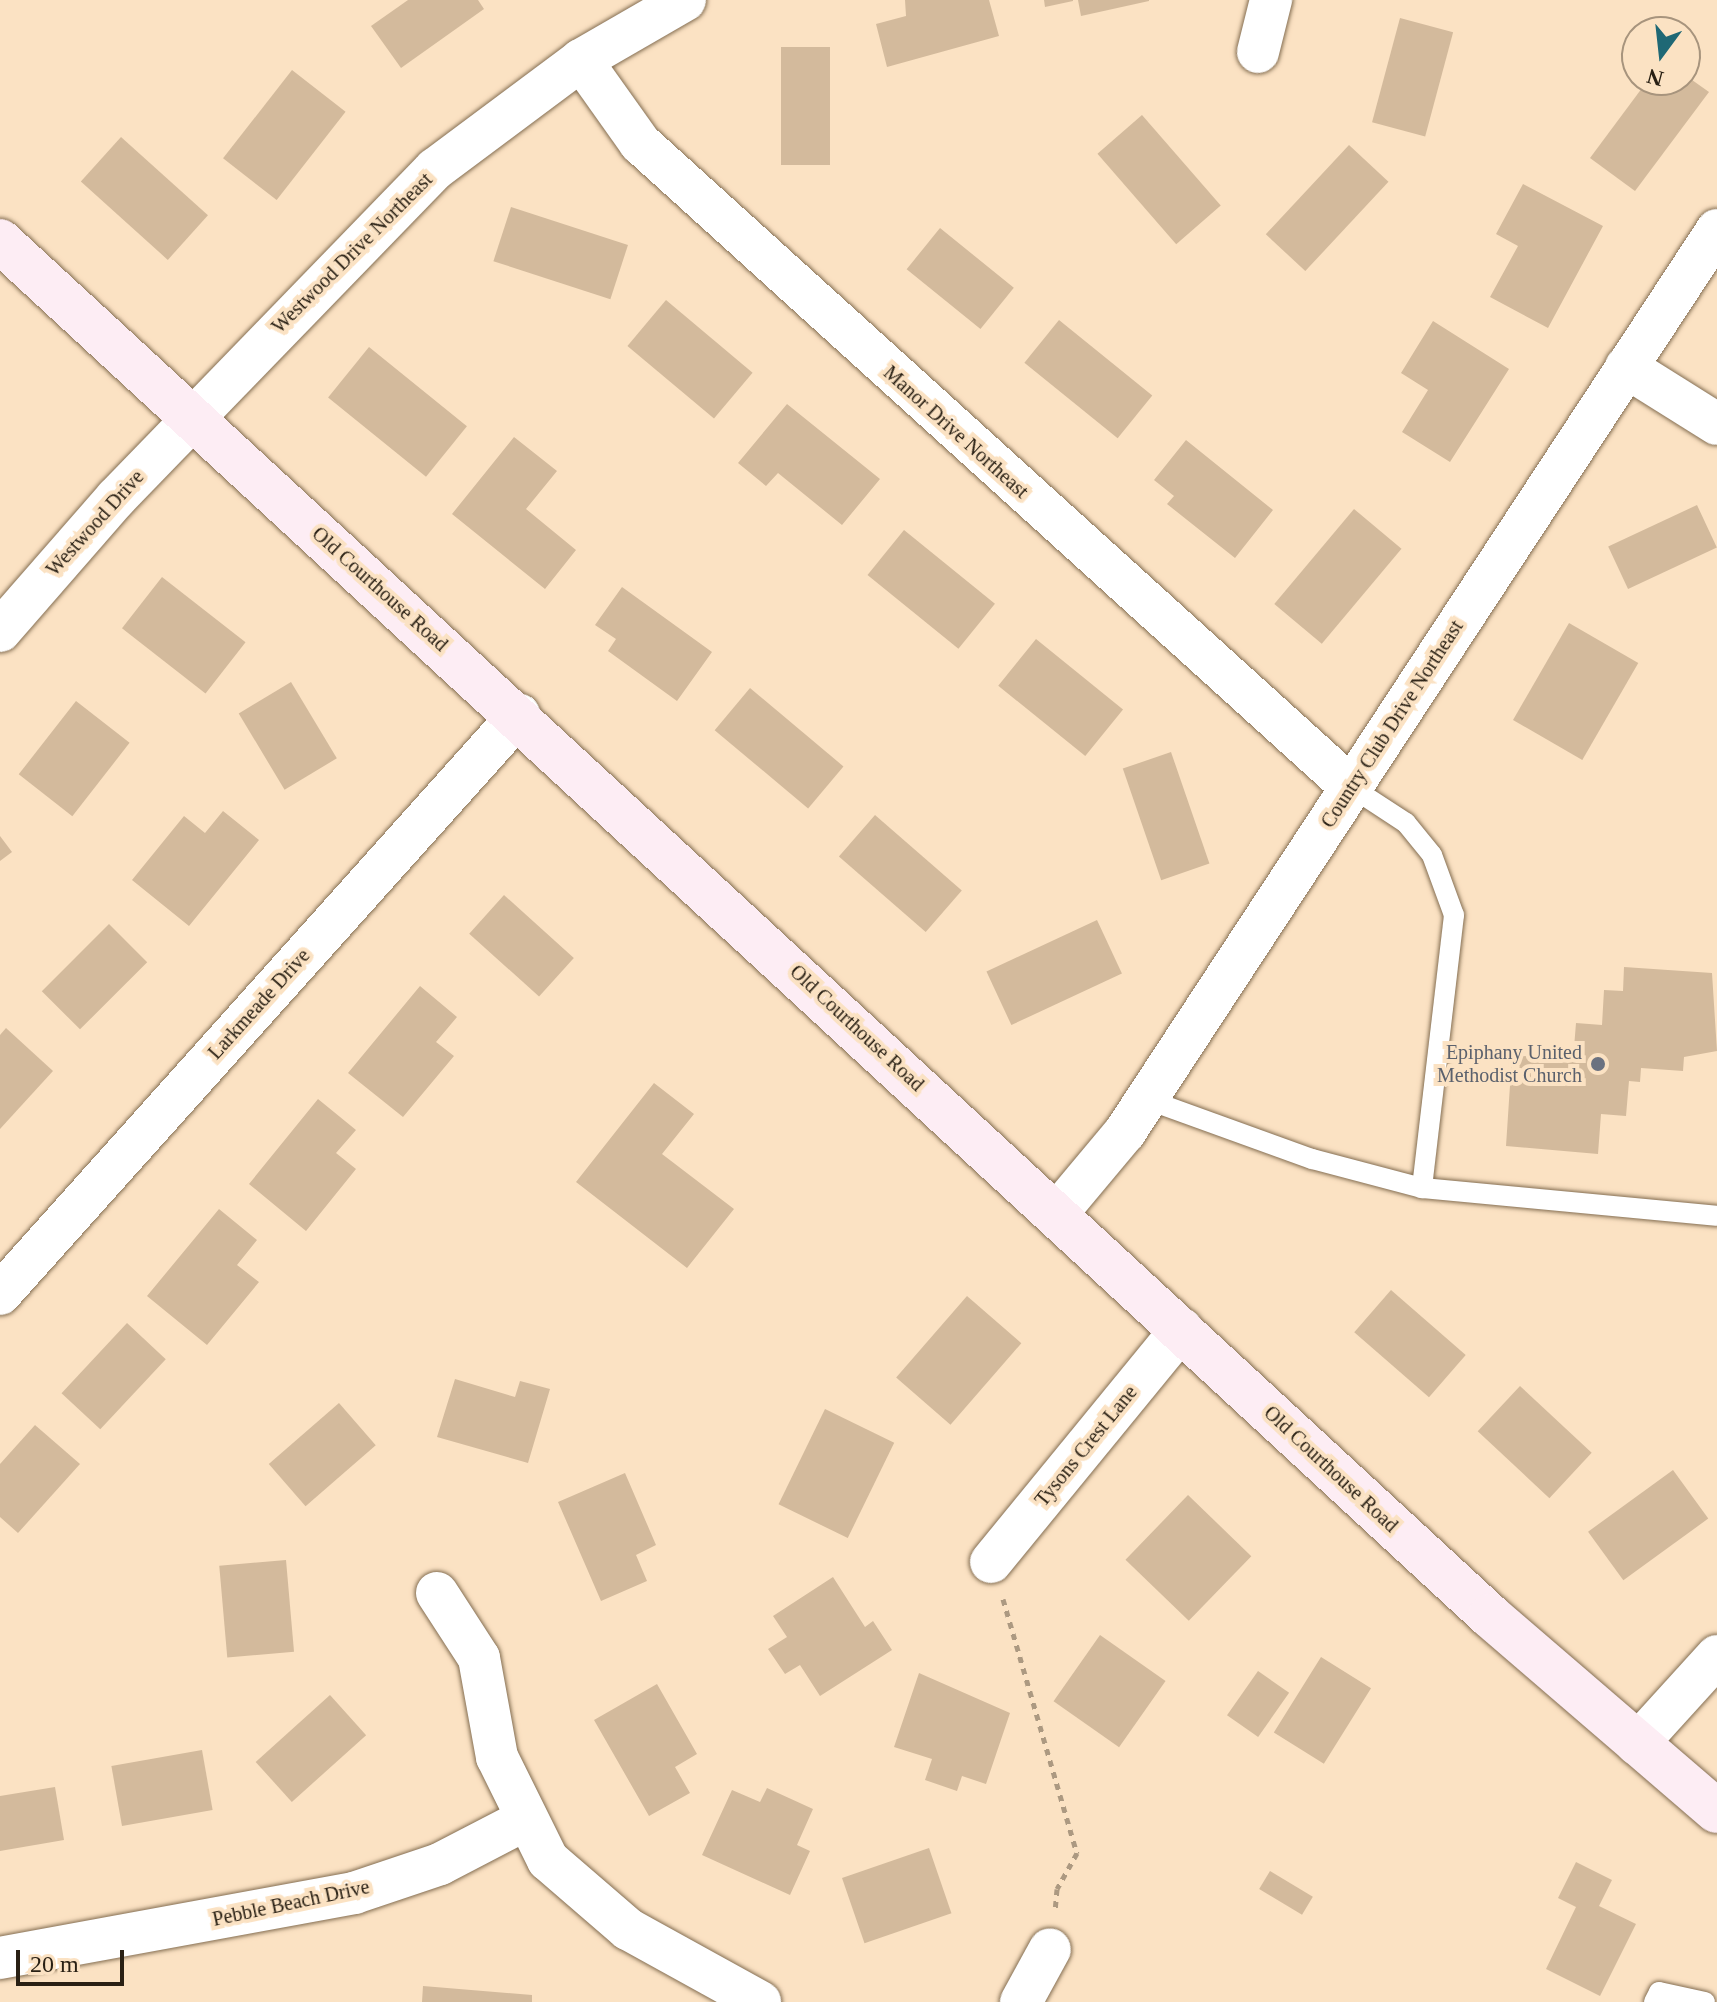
<!DOCTYPE html>
<html>
<head>
<meta charset="utf-8">
<style>
  body { margin:0 }
  #map { position:relative; width:1717px; height:2002px; overflow:hidden; background:#fbe2c3; font-family:Georgia,serif }
  div>[style] { position:absolute }
  [style*='--x'] { left:calc(var(--x)*1px); top:calc(var(--y)*1px); width:calc(var(--w)*1px); rotate:calc(var(--a)*1deg) }
  .building>* { inset:0; background:#d3ba9c; transform-origin:0 0 }
  .path>* { height:5px; margin-top:-2.5px; transform-origin:0; background:repeating-linear-gradient(90deg,#ac9981 0 6px,transparent 0 12px) }
  .roads { filter:drop-shadow(0 0 2px #846e52) drop-shadow(0 0 2px #846e52) }
  .lane>* { height:20px; margin:-10px; padding:0 10px; transform-origin:10px; border-radius:10px; background:#fff }
  .street>* { height:42px; margin:-21px; padding:0 21px; transform-origin:21px; border-radius:21px; background:#fff }
  .secondary>* { height:44px; margin:-22px; padding:0 22px; transform-origin:22px; border-radius:22px; background:#fdedf4 }
  .dots>* { width:22px; height:22px; translate:-50% -50%; box-sizing:border-box; border:4px solid #fbe2c3; border-radius:50% }
  span { translate:-50% -50%; white-space:nowrap; text-align:center; line-height:1.15; -webkit-text-stroke:8px #fbe2c3; paint-order:stroke }
  .street-label { font-size:20px; color:#292014 }
  .worship-label { font-size:20px; color:#5b616d }
  .right { translate:-100% -50%; text-align:right }
  .north { position:absolute; left:1621px; top:16px; width:80px; height:80px; box-sizing:border-box; background:#fbe2c3; border:2px solid #a7947d; border-radius:50%; rotate:195deg; font-size:22px; font-weight:700; line-height:32px; text-align:center; color:#292014 }
  .north::after { content:''; display:block; margin:auto; width:28px; height:36px; background:#1f6875; clip-path:polygon(50% 0,100% 100%,50% 72%,0 100%) }
  .scale { position:absolute; left:16px; top:1950px; width:108px; height:36px; box-sizing:border-box; border:4px solid #292014; border-top:0; padding-left:10px; font-size:24px; line-height:28px; white-space:nowrap; color:#292014; -webkit-text-stroke:6px #fbe2c3; paint-order:stroke }
</style>
</head>
<body>
<div id="map">
  <div class="building">
    <i style="clip-path:polygon(408px 0,478px 0,484px 9px,401px 68px,371px 26px)"></i>
    <i style="clip-path:polygon(905px 0,989px 0,999px 36px,887px 67px,876px 24px,906px 16px)"></i>
    <i style="clip-path:polygon(1044px 0,1073px 0,1073px 1px,1045px 7px)"></i>
    <i style="clip-path:polygon(1078px 0,1149px 0,1149px 1px,1081px 16px)"></i>
    <i style="left:1400px;top:18px;width:55px;height:108px;rotate:15deg"></i>
    <i style="left:781px;top:47px;width:49px;height:118px"></i>
    <i style="left:292px;top:70px;width:68px;height:112px;rotate:38deg"></i>
    <i style="clip-path:polygon(1685px 75px,1709px 92px,1635px 191px,1590px 158px,1648px 80px)"></i>
    <i style="left:1142px;top:115px;width:120px;height:59px;rotate:49deg"></i>
    <i style="left:121px;top:137px;width:117px;height:60px;rotate:42deg"></i>
    <i style="left:1349px;top:145px;width:54px;height:122px;rotate:43deg"></i>
    <i style="clip-path:polygon(1523px 184px,1603px 226px,1548px 328px,1490px 297px,1518px 246px,1496px 234px)"></i>
    <i style="left:511px;top:207px;width:123px;height:57px;rotate:18deg"></i>
    <i style="left:940px;top:228px;width:95px;height:53px;rotate:39deg"></i>
    <i style="left:666px;top:300px;width:113px;height:60px;rotate:40deg"></i>
    <i style="left:1059px;top:320px;width:120px;height:55px;rotate:39deg"></i>
    <i style="clip-path:polygon(1433px 321px,1509px 369px,1450px 462px,1402px 432px,1428px 390px,1401px 373px)"></i>
    <i style="left:369px;top:347px;width:126px;height:65px;rotate:39deg"></i>
    <i style="clip-path:polygon(787px 404px,880px 479px,842px 525px,778px 473px,766px 486px,738px 463px)"></i>
    <i style="clip-path:polygon(514px 437px,557px 471px,526px 509px,576px 550px,545px 589px,452px 514px)"></i>
    <i style="clip-path:polygon(1186px 440px,1273px 510px,1235px 558px,1167px 504px,1174px 496px,1154px 480px)"></i>
    <i style="left:1697px;top:505px;width:47px;height:98px;rotate:65deg"></i>
    <i style="left:1354px;top:509px;width:62px;height:124px;rotate:40deg"></i>
    <i style="left:904px;top:530px;width:117px;height:58px;rotate:39deg"></i>
    <i style="left:162px;top:577px;width:106px;height:65px;rotate:38deg"></i>
    <i style="clip-path:polygon(622px 587px,712px 652px,677px 701px,608px 651px,616px 639px,595px 625px)"></i>
    <i style="left:1569px;top:623px;width:80px;height:112px;rotate:30deg"></i>
    <i style="left:1036px;top:639px;width:112px;height:60px;rotate:39deg"></i>
    <i style="left:291px;top:682px;width:89px;height:61px;rotate:59deg"></i>
    <i style="left:750px;top:688px;width:122px;height:55px;rotate:40deg"></i>
    <i style="left:76px;top:701px;width:68px;height:93px;rotate:38deg"></i>
    <i style="left:1171px;top:752px;width:118px;height:51px;rotate:71deg"></i>
    <i style="clip-path:polygon(223px 811px,259px 840px,189px 926px,132px 880px,184px 816px,205px 833px)"></i>
    <i style="left:875px;top:815px;width:115px;height:55px;rotate:41deg"></i>
    <i style="clip-path:polygon(0 836px,12px 852px,0 861px)"></i>
    <i style="left:504px;top:895px;width:94px;height:52px;rotate:42deg"></i>
    <i style="left:1097px;top:920px;width:59px;height:122px;rotate:65deg"></i>
    <i style="left:109px;top:924px;width:54px;height:95px;rotate:45deg"></i>
    <i style="clip-path:polygon(1624px 967px,1712px 973px,1717px 1051px,1684px 1057px,1683px 1071px,1641px 1068px,1640px 1082px,1629px 1081px,1626px 1116px,1601px 1114px,1598px 1154px,1506px 1146px,1512px 1055px,1573px 1060px,1576px 1023px,1602px 1025px,1604px 990px,1623px 991px)"></i>
    <i style="clip-path:polygon(420px 986px,457px 1017px,436px 1042px,454px 1056px,403px 1117px,348px 1073px)"></i>
    <i style="clip-path:polygon(6px 1028px,53px 1071px,0 1129px,0 1035px)"></i>
    <i style="clip-path:polygon(654px 1083px,694px 1114px,662px 1154px,734px 1209px,687px 1268px,576px 1182px)"></i>
    <i style="clip-path:polygon(318px 1099px,356px 1130px,336px 1153px,356px 1169px,306px 1231px,249px 1184px)"></i>
    <i style="clip-path:polygon(219px 1209px,257px 1240px,237px 1265px,259px 1282px,207px 1345px,147px 1296px)"></i>
    <i style="left:1391px;top:1290px;width:99px;height:56px;rotate:41deg"></i>
    <i style="left:967px;top:1296px;width:72px;height:108px;rotate:41deg"></i>
    <i style="left:127px;top:1323px;width:53px;height:96px;rotate:43deg"></i>
    <i style="clip-path:polygon(455px 1379px,515px 1397px,520px 1381px,550px 1389px,528px 1463px,437px 1437px)"></i>
    <i style="left:1520px;top:1386px;width:98px;height:62px;rotate:43deg"></i>
    <i style="left:339px;top:1403px;width:56px;height:93px;rotate:49deg"></i>
    <i style="left:825px;top:1409px;width:77px;height:106px;rotate:26deg"></i>
    <i style="clip-path:polygon(35px 1425px,80px 1464px,18px 1533px,0 1517px,0 1464px)"></i>
    <i style="left:1673px;top:1470px;width:60px;height:105px;rotate:54deg"></i>
    <i style="clip-path:polygon(625px 1473px,656px 1545px,636px 1555px,647px 1581px,601px 1601px,558px 1502px)"></i>
    <i style="left:1188px;top:1495px;width:88px;height:90px;rotate:44deg"></i>
    <i style="left:286px;top:1560px;width:92px;height:67px;rotate:85deg"></i>
    <i style="clip-path:polygon(833px 1577px,865px 1627px,873px 1621px,892px 1650px,820px 1696px,800px 1665px,785px 1674px,768px 1649px,787px 1637px,773px 1616px)"></i>
    <i style="left:1100px;top:1635px;width:80px;height:81px;rotate:35deg"></i>
    <i style="left:1321px;top:1657px;width:59px;height:89px;rotate:32deg"></i>
    <i style="left:1258px;top:1671px;width:38px;height:54px;rotate:35deg"></i>
    <i style="clip-path:polygon(919px 1673px,1010px 1713px,986px 1784px,962px 1776px,957px 1791px,925px 1780px,932px 1759px,894px 1747px)"></i>
    <i style="clip-path:polygon(657px 1684px,697px 1754px,675px 1767px,690px 1793px,649px 1816px,594px 1720px)"></i>
    <i style="left:330px;top:1695px;width:54px;height:100px;rotate:48deg"></i>
    <i style="left:202px;top:1750px;width:61px;height:92px;rotate:80deg"></i>
    <i style="clip-path:polygon(55px 1787px,64px 1840px,0 1851px,0 1796px)"></i>
    <i style="clip-path:polygon(767px 1788px,813px 1809px,797px 1845px,810px 1851px,790px 1895px,702px 1855px,732px 1790px,760px 1802px)"></i>
    <i style="left:929px;top:1848px;width:69px;height:92px;rotate:71deg"></i>
    <i style="clip-path:polygon(1576px 1862px,1612px 1880px,1599px 1906px,1636px 1924px,1600px 1996px,1546px 1969px,1576px 1907px,1558px 1898px)"></i>
    <i style="left:1270px;top:1871px;width:50px;height:21px;rotate:31deg"></i>
    <i style="clip-path:polygon(423px 1986px,532px 1995px,532px 2002px,422px 2002px)"></i>
  </div>
  <div class="path">
    <i style="--x:1003;--y:1599;--w:265;--a:73.8"></i>
    <i style="--x:1077;--y:1853;--w:41;--a:119.1"></i>
    <i style="--x:1057;--y:1889;--w:23;--a:95"></i>
  </div>
  <div class="roads">
    <div class="lane">
      <i style="--x:1351;--y:787;--w:66;--a:33.2"></i>
      <i style="--x:1406;--y:823;--w:41;--a:50.9"></i>
      <i style="--x:1432;--y:855;--w:64;--a:69.9"></i>
      <i style="--x:1454;--y:915;--w:275;--a:96.7"></i>
      <i style="--x:1146;--y:1099;--w:177;--a:19.9"></i>
      <i style="--x:1312;--y:1159;--w:114;--a:14.8"></i>
      <i style="--x:1422;--y:1188;--w:296;--a:5.4"></i>
      <i style="--x:1654;--y:2002;--w:11;--a:-63"></i>
      <i style="--x:1659;--y:1992;--w:47;--a:12.3"></i>
    </div>
    <div class="street">
      <i style="--x:1258;--y:52;--w:54;--a:-76"></i>
      <i style="--x:581;--y:60;--w:102;--a:54.6"></i>
      <i style="--x:640;--y:143;--w:959;--a:42.17"></i>
      <i style="--x:1626;--y:367;--w:107;--a:32.1"></i>
      <i style="--x:0;--y:631;--w:176;--a:-48.9"></i>
      <i style="--x:116;--y:498;--w:458;--a:-45.9"></i>
      <i style="--x:435;--y:169;--w:182;--a:-36.7"></i>
      <i style="--x:581;--y:60;--w:120;--a:-30"></i>
      <i style="--x:1058;--y:1212;--w:104;--a:-50.1"></i>
      <i style="--x:1125;--y:1132;--w:1079;--a:-56.72"></i>
      <i style="--x:0;--y:1294;--w:778;--a:-48.13"></i>
      <i style="--x:991;--y:1562;--w:301;--a:-50.7"></i>
      <i style="--x:437;--y:1593;--w:77;--a:57.1"></i>
      <i style="--x:479;--y:1658;--w:101;--a:79.7"></i>
      <i style="--x:497;--y:1757;--w:115;--a:63.7"></i>
      <i style="--x:548;--y:1860;--w:106;--a:40.8"></i>
      <i style="--x:628;--y:1929;--w:151;--a:28.9"></i>
      <i style="--x:1637;--y:1744;--w:119;--a:-47.7"></i>
      <i style="--x:0;--y:1958;--w:360;--a:-10.4"></i>
      <i style="--x:354;--y:1893;--w:91;--a:-18.6"></i>
      <i style="--x:440;--y:1864;--w:93;--a:-27.4"></i>
      <i style="--x:1021;--y:2002;--w:60;--a:-61.3"></i>
    </div>
    <div class="secondary">
      <i style="--x:0;--y:241;--w:2027;--a:42.7"></i>
      <i style="--x:1490;--y:1616;--w:299;--a:40.7"></i>
    </div>
  </div>
  <div class="dots">
    <i style="left:1598px;top:1064px;background:#6b7280"></i>
  </div>
  <div class="street-label">
    <span style="left:352px;top:253px;rotate:-45deg">Westwood Drive Northeast</span>
    <span style="left:956px;top:432px;rotate:42deg">Manor Drive Northeast</span>
    <span style="left:95px;top:523px;rotate:-48deg">Westwood Drive</span>
    <span style="left:380px;top:589px;rotate:42deg">Old Courthouse Road</span>
    <span style="left:1392px;top:724px;rotate:-57deg">Country Club Drive Northeast</span>
    <span style="left:259px;top:1004px;rotate:-48deg">Larkmeade Drive</span>
    <span style="left:857px;top:1028px;rotate:43deg">Old Courthouse Road</span>
    <span style="left:1086px;top:1446px;rotate:-51deg">Tysons Crest Lane</span>
    <span style="left:1331px;top:1469px;rotate:43deg">Old Courthouse Road</span>
    <span style="left:291px;top:1903px;rotate:-12deg">Pebble Beach Drive</span>
  </div>
  <div class="worship-label">
    <span class="right" style="left:1582px;top:1064px">Epiphany United<br>Methodist Church</span>
  </div>
  <div class="north">N</div>
  <div class="scale">20 m</div>
</div>
</body>
</html>
